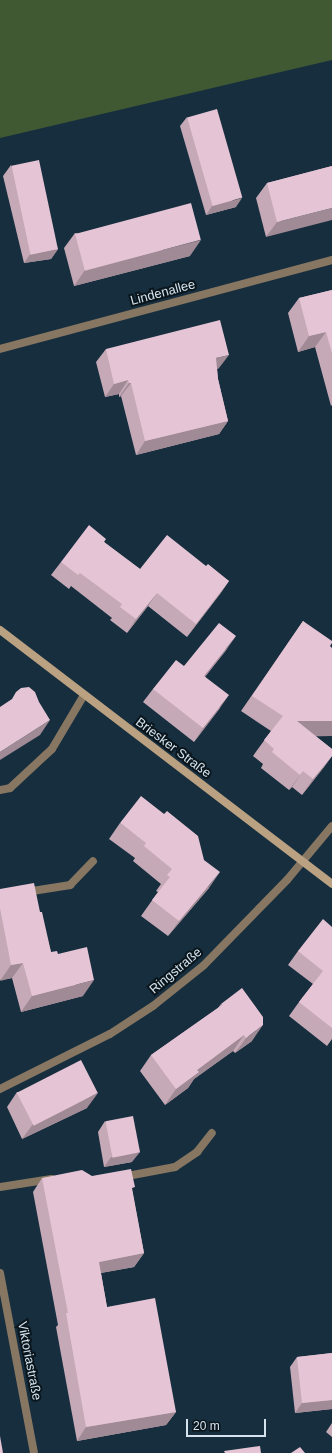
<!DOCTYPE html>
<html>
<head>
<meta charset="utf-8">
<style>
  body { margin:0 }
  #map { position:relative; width:332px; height:1453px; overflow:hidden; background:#162e3e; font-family:Helvetica,sans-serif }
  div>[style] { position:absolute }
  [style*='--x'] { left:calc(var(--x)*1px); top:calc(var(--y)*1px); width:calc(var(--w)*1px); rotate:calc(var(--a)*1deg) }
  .green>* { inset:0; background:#405933 }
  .lane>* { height:8px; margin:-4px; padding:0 4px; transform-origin:4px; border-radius:4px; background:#867662 }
  .street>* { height:8px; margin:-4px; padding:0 4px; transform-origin:4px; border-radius:4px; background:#867662 }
  .secondary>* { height:8px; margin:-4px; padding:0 4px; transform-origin:4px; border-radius:4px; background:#baa181 }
  .wall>* { inset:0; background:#c5a9b7 }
  .shaded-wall>* { inset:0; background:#a08a95 }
  .building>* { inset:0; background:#e5c5d5; transform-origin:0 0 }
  span { translate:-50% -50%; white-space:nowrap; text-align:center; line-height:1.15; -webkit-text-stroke:4px #0a151c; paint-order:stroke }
  .street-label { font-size:13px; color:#d5e3ee }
  .scale { position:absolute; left:186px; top:1419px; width:80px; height:18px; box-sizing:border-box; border:2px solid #d5e3ee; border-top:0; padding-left:5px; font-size:12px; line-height:14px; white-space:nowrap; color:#d5e3ee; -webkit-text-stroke:3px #0a151c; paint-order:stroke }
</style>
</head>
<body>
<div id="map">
  <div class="green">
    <i style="clip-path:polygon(0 0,332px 0,332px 60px,0 138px)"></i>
  </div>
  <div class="lane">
    <i style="--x:0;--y:790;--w:10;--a:-11"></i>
    <i style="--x:10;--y:788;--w:57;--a:-42.9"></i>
    <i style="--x:52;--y:749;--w:63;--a:-59.3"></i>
    <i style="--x:26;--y:892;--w:45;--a:-9"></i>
    <i style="--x:70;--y:885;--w:33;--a:-46"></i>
    <i style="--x:122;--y:1177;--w:54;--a:-10.7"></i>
    <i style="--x:175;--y:1167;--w:27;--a:-34"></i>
    <i style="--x:197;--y:1152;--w:24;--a:-52"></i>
    <i style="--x:0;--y:1187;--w:52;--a:-8.9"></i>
  </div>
  <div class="street">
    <i style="--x:0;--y:349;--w:344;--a:-15"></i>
    <i style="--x:0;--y:1089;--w:123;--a:-26.6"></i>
    <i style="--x:110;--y:1034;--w:51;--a:-33.1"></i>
    <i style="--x:153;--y:1006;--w:65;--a:-38.8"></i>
    <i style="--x:204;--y:965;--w:119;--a:-45.7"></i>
    <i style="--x:287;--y:880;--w:70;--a:-50.2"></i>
    <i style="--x:0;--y:1273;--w:183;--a:79.3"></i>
  </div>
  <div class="secondary">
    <i style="--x:0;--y:630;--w:418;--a:37.4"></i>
  </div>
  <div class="wall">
    <i style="clip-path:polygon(187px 117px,236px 207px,206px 215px,180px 126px)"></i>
    <i style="clip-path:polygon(11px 165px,58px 249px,51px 259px,24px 263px,3px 176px)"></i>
    <i style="clip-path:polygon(332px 166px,266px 237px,256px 198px,267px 183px)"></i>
    <i style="clip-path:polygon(75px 233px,190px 256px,74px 286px,64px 248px)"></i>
    <i style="clip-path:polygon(332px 290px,332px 405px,331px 406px,315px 347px,298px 352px,288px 313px,299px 298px)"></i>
    <i style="clip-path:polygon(106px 349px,219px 368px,217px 369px,218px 379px,228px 421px,219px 434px,136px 455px,121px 396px,119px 397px,119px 394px,105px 397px,96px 362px)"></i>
    <i style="clip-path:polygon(104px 542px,140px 569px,206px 566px,229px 581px,220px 594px,187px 637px,148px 606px,127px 633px,110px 620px,112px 618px,71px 586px,69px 589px,51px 575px,61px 562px)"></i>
    <i style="clip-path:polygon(303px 621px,330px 646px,332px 736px,315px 736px,332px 749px,332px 756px,324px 767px,302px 795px,292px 787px,289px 790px,261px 768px,263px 764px,253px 756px,271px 731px,241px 711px)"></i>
    <i style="clip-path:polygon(227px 649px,205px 677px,220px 708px,194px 742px,143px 702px,153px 689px,184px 666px)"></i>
    <i style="clip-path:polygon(120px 823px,209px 888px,168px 936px,141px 916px,158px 892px,156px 891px,161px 884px,133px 861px,135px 858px,109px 839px)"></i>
    <i style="clip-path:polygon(0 889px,40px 912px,51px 952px,58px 954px,83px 996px,21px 1012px,12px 978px,0 980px)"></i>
    <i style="clip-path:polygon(332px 927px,332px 1039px,327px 1046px,289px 1016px,299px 1002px,313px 984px,288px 965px,298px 951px)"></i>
    <i style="clip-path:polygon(221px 1004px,252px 1041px,235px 1053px,233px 1051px,194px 1079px,188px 1088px,165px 1105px,140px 1071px,151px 1055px,218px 1008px)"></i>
    <i style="clip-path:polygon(17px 1092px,87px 1108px,22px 1139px,7px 1107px)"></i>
    <i style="clip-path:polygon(105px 1121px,132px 1162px,104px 1167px,98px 1132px)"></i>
    <i style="clip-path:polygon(92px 1176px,132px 1190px,144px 1253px,134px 1267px,101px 1273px,107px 1307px,176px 1412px,166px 1425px,77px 1441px,56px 1327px,58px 1325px,33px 1192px,42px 1178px)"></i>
    <i style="clip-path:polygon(332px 1353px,332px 1409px,295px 1413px,290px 1367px,297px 1357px)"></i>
    <i style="clip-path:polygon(332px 1423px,332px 1437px,326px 1432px)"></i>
  </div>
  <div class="shaded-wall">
    <i style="clip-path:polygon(242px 198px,236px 207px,206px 215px,212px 206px)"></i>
    <i style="clip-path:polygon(332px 208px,332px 220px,266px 237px,277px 222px)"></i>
    <i style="clip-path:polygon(201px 240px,190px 256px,74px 286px,85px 270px)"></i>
    <i style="clip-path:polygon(58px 249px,51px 259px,24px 263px,31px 253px)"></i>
    <i style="clip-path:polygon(326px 332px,315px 347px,298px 352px,309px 336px)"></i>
    <i style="clip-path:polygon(229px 355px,219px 368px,207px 371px,216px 358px)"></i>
    <i style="clip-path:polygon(128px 380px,119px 394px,105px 397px,114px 384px)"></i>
    <i style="clip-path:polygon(129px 383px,131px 383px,121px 396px,119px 397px)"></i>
    <i style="clip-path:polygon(228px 421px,219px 434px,136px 455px,145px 441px)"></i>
    <i style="clip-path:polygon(229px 581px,220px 594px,187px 637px,196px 624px)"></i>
    <i style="clip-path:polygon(157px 593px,148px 606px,127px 633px,136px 619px)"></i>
    <i style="clip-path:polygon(236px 636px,227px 649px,195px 689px,204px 676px)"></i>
    <i style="clip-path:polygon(229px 695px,220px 708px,194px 742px,203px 728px)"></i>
    <i style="clip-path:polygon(50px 720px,40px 735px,0 760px,0 752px)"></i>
    <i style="clip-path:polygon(297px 721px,332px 721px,332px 736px,286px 737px)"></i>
    <i style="clip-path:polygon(332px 756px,324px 767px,302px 795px,313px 779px)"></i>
    <i style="clip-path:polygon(303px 771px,292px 787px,289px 790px,300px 775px)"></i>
    <i style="clip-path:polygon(220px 872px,209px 888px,168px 936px,179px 921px)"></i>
    <i style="clip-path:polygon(23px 963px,12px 978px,0 981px,11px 965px)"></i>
    <i style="clip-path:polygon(94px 980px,83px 996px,21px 1012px,32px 996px)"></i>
    <i style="clip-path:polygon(263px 1025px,252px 1041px,235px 1053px,246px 1038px)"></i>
    <i style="clip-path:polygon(244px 1035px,233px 1051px,194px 1079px,188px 1088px,165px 1105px,176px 1089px,197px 1070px)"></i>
    <i style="clip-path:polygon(98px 1093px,87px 1108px,22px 1139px,33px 1124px)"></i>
    <i style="clip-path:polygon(140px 1152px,132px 1162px,104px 1167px,111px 1157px)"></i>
    <i style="clip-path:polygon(144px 1253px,134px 1267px,89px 1275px,99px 1262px)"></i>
    <i style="clip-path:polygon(332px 1400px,332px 1409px,295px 1413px,302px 1403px)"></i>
    <i style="clip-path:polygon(176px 1412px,166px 1425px,77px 1441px,86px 1427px)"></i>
  </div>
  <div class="building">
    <i style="left:217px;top:109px;width:92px;height:31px;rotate:74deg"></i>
    <i style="left:39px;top:160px;width:91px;height:28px;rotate:78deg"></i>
    <i style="clip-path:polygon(332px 166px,332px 208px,277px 222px,267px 183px)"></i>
    <i style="left:191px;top:203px;width:38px;height:120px;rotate:75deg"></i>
    <i style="clip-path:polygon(332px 290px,332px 353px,326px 332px,309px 336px,299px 298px)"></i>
    <i style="clip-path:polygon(220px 320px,229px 355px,216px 358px,218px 379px,228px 421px,145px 441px,131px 383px,129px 383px,128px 380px,114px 384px,106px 349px)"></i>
    <i style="clip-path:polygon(89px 525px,106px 539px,104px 542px,140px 569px,167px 535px,206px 566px,208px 564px,229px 581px,196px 624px,157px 593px,136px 619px,120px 607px,122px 604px,80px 573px,78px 575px,61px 562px)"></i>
    <i style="clip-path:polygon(303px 621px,332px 641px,332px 643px,330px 646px,332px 648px,332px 721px,297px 721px,332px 749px,332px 756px,313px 779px,303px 771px,300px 775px,272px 752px,274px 749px,264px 740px,283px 716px,252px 696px)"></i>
    <i style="clip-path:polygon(219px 623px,236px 636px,204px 676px,229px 695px,203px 728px,153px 689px,176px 660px,184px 666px)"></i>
    <i style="clip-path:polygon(29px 687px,35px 692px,39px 702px,50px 720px,0 752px,0 707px,12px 699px,16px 692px,21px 688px)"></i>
    <i style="clip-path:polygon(141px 796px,164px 814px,167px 811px,198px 836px,204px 860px,220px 872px,179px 921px,152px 900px,170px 877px,167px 875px,172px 869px,144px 846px,146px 843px,120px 823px)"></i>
    <i style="clip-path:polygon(34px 883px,40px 912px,42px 912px,51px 952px,57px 951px,58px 954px,87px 947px,94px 980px,32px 996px,23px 963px,11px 965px,0 908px,0 889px)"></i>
    <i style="clip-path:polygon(323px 919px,332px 927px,332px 1028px,299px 1002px,323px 971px,298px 951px)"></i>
    <i style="clip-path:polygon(242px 988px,263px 1017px,263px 1025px,246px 1038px,244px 1035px,197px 1070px,199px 1072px,176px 1089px,151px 1055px,222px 1005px,221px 1004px)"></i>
    <i style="left:81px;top:1060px;width:37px;height:72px;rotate:63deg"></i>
    <i style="left:133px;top:1116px;width:37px;height:28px;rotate:79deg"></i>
    <i style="clip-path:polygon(131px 1169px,135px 1187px,132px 1188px,144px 1253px,99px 1262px,107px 1307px,155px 1298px,176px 1412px,86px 1427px,66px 1313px,68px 1313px,42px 1178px,82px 1170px,92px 1176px)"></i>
    <i style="clip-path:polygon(332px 1353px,332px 1400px,302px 1403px,297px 1357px)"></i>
    <i style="clip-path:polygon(0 1436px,3px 1453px,0 1453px)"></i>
    <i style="clip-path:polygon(260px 1446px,261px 1453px,225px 1453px,224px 1451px)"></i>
    <i style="clip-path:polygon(300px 1447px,305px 1453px,291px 1453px)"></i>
  </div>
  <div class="street-label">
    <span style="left:163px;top:293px;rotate:-15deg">Lindenallee</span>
    <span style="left:173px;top:748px;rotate:37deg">Briesker Straße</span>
    <span style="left:176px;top:971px;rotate:-40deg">Ringstraße</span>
    <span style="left:29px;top:1361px;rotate:79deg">Viktoriastraße</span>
  </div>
  <div class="scale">20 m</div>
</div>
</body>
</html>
